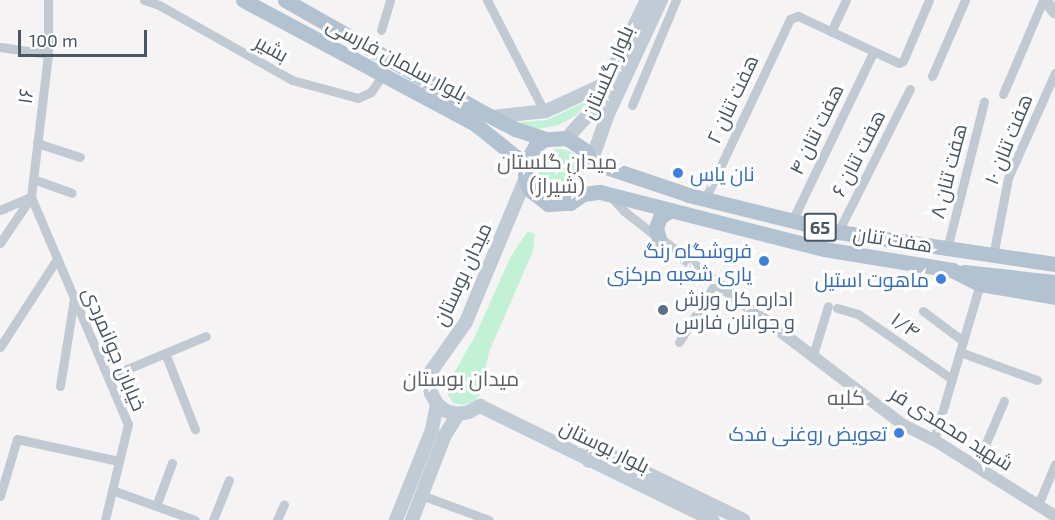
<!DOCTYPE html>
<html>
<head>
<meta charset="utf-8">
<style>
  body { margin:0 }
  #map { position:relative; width:1055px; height:520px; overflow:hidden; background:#f5f3f3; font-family:"Exo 2",Cairo,sans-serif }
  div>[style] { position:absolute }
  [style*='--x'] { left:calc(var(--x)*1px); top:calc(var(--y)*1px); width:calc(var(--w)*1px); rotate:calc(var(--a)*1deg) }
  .green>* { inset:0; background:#c3f1d5 }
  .round { border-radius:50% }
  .minor>* { height:9px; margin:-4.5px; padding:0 4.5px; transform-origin:4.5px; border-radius:4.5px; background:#c1cad2 }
  .tertiary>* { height:12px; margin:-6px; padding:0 6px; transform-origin:6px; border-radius:6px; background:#c1cad2 }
  .secondary>* { height:14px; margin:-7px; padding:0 7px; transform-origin:7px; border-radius:7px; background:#c1cbd6 }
  .primary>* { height:15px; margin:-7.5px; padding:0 7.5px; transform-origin:7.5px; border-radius:7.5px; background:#b3c2d1 }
  .dots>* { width:16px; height:16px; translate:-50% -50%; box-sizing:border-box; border:3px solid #fff; border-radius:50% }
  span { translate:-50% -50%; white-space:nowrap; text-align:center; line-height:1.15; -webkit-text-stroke:6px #fff; paint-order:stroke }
  .shield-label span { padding:2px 4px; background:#fff; border:2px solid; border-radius:4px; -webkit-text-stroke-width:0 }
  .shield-label { font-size:18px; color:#4a5661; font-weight:700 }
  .street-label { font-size:20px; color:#4a5661 }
  .shop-label { font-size:20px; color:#366cbe }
  .left { translate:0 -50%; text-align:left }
  .right { translate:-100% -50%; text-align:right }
  .service-label { font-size:20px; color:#4e5e75 }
  .neighbourhood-label { font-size:21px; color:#5f6368 }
  .scale { position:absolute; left:18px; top:30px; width:129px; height:27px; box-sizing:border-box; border:3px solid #4a5661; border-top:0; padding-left:8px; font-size:18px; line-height:21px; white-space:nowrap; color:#4a5661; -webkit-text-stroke:4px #fff; paint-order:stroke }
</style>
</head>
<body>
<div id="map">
  <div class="green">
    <i style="clip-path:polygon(593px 98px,575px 116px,559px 125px,538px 129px,513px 123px,547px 120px)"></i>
    <i class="round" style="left:535px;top:149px;width:48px;height:48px"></i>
    <i style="clip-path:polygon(528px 231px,535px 234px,533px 251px,489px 352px,479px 396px,472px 403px,462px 405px,453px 403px,447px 393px,448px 384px,475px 336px,511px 256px)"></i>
  </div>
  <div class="minor">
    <i style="--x:144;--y:0;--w:16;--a:18"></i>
    <i style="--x:159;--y:5;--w:153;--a:29.4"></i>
    <i style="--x:292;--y:80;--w:68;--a:15.3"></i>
    <i style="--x:358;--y:98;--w:14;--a:-25"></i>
    <i style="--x:371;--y:92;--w:22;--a:-56"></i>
    <i style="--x:487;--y:0;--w:118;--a:62.8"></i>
    <i style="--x:381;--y:30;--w:31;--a:-73"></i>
    <i style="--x:831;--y:32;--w:35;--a:-65"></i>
    <i style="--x:0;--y:47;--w:49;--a:8.3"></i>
    <i style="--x:932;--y:76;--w:83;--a:-66.5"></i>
    <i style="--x:1003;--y:94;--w:102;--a:-66.9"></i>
    <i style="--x:632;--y:105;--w:114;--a:-67.3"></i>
    <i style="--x:37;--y:143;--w:45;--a:18"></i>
    <i style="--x:33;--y:179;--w:41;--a:19.7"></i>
    <i style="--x:31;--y:197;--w:247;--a:66.9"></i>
    <i style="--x:128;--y:424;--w:99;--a:103.5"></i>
    <i style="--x:611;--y:197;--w:19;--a:47"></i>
    <i style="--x:624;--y:211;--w:42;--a:38.2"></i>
    <i style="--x:705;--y:199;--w:199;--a:-64.7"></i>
    <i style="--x:790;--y:19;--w:9;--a:-21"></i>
    <i style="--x:798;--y:16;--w:111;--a:25"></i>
    <i style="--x:899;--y:63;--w:4;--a:-27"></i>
    <i style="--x:903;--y:61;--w:66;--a:-66.9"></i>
    <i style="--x:0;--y:210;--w:34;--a:-23"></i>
    <i style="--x:792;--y:221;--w:187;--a:-64.3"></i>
    <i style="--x:838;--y:232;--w:160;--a:-63.3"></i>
    <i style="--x:0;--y:243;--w:55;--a:-56"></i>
    <i style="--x:31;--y:197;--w:144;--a:-83.2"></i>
    <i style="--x:48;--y:54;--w:54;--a:-90"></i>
    <i style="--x:947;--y:249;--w:152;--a:-75.9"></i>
    <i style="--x:993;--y:256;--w:79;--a:-79.1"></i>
    <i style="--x:1008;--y:178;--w:115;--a:-65.9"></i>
    <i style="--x:837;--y:308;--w:22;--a:16"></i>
    <i style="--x:858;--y:314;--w:114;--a:34.7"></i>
    <i style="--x:923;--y:311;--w:50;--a:36.9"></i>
    <i style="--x:679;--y:342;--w:70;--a:-58.3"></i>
    <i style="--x:0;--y:347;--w:105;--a:-57.1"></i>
    <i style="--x:960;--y:352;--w:82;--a:20"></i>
    <i style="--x:165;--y:353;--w:82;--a:68.5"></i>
    <i style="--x:813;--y:355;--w:51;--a:-73"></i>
    <i style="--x:108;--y:377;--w:106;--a:-22.7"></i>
    <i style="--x:60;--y:386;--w:88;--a:-80.9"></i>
    <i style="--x:934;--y:440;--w:163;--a:-73.6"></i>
    <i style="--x:976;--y:466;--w:71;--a:-66.7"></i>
    <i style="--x:112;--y:490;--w:88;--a:19.9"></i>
    <i style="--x:421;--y:495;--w:72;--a:20.2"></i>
    <i style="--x:0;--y:496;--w:59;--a:-73.4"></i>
    <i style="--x:17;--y:439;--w:104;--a:12.2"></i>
    <i style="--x:1038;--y:505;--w:44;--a:-67.5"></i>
    <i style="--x:156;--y:506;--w:46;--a:-69.6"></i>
    <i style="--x:213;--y:520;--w:43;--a:-68.2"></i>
    <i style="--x:277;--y:520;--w:17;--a:-66"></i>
  </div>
  <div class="tertiary">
    <i style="--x:1045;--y:0;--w:16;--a:52"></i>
    <i style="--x:659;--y:239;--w:305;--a:37.3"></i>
    <i style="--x:902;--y:424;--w:36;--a:27"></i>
    <i style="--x:934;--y:440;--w:143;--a:32.1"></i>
  </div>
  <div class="secondary">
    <i style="--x:492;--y:117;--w:54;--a:-6.3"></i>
    <i style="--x:546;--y:111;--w:67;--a:-24.7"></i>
    <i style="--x:567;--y:138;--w:40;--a:-48"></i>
    <i style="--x:594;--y:108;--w:120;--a:-63.9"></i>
    <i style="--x:591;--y:162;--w:51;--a:-70.5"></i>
    <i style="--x:608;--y:114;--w:126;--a:-65.1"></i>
    <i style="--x:525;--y:180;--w:154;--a:112.6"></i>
    <i style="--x:466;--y:322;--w:59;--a:125.3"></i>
    <i style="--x:432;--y:370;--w:12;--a:104"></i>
    <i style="--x:429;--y:382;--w:11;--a:80"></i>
    <i style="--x:431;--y:393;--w:13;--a:61"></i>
    <i style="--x:437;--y:404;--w:11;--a:38"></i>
    <i style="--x:446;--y:411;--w:12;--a:14"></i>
    <i style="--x:458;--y:414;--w:11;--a:-10"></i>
    <i style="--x:469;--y:412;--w:13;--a:-29"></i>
    <i style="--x:480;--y:406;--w:259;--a:26.1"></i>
    <i style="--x:589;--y:461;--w:14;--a:-65"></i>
    <i style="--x:595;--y:448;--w:165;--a:25.9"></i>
    <i style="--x:396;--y:520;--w:97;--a:-68.2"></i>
    <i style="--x:432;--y:430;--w:26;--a:-79"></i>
    <i style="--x:412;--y:520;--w:91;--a:-68.8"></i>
    <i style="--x:445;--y:435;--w:25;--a:-58"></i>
  </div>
  <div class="primary">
    <i style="--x:243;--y:0;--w:263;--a:28.1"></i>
    <i style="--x:475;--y:124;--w:64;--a:38.7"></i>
    <i style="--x:285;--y:0;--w:227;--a:29.6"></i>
    <i style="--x:482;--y:112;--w:37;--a:27"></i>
    <i style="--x:515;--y:129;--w:32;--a:18"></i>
    <i style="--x:659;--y:239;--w:11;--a:-105"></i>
    <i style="--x:656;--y:228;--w:12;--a:-70"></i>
    <i style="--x:660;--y:217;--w:13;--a:-32"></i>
    <i style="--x:1055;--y:264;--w:219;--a:-171.6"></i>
    <i style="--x:838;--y:232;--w:154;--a:-166.1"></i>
    <i style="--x:689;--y:195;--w:103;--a:-161.4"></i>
    <i style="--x:591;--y:162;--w:12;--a:-114"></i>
    <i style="--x:586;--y:151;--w:23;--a:-146"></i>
    <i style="--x:567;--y:138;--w:22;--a:177"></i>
    <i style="--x:545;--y:139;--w:11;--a:146"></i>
    <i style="--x:536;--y:145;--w:22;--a:120"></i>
    <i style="--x:525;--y:164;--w:16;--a:90"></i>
    <i style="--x:525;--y:180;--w:11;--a:63"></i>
    <i style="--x:530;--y:190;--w:23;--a:38"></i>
    <i style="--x:548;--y:204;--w:22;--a:-3"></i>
    <i style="--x:570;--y:203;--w:16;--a:-35"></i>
    <i style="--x:583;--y:194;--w:17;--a:-7"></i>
    <i style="--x:600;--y:192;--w:231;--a:14.3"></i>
    <i style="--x:824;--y:249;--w:130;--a:9.3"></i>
    <i style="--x:952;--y:270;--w:31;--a:27"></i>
    <i style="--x:980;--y:284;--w:76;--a:9.8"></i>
    <i style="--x:964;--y:272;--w:92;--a:6.3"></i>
  </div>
  <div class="dots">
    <i style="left:678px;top:173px;background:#3f7fe0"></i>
    <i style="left:764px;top:261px;background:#3f7fe0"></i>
    <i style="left:941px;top:279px;background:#3f7fe0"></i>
    <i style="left:663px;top:310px;background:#5c6f8a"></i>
    <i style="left:899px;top:433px;background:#3f7fe0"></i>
  </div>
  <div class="shield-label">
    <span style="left:820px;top:227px">65</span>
  </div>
  <div class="street-label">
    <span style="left:272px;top:48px;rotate:29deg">بشیر</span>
    <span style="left:397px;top:59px;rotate:28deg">بلوار سلمان فارسی</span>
    <span style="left:607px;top:72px;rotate:-66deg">بلوار گلستان</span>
    <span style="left:25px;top:96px;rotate:-83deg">۱۶</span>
    <span style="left:732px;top:99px;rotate:-65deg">هفت تنان ۲</span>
    <span style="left:816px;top:129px;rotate:-64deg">هفت تنان ۴</span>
    <span style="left:1008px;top:139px;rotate:-68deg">هفت تنان ۱۰</span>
    <span style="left:858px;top:153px;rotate:-63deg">هفت تنان ۶</span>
    <span style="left:948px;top:171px;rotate:-76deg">هفت تنان ۸</span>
    <span style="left:893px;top:239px;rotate:9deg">هفت تنان</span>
    <span style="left:462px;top:274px;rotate:-65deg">میدان بوستان</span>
    <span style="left:906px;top:325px;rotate:35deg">۱/۴</span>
    <span style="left:115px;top:349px;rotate:67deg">خیابان جوانمردی</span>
    <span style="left:952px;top:428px;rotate:32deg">شهید محمدی فر</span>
    <span style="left:605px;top:446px;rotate:26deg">بلوار بوستان</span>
  </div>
  <div class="shop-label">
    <span class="left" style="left:690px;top:173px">نان یاس</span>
    <span class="right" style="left:752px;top:262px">فروشگاه رنگ<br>یاری شعبه مرکزی</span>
    <span class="right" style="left:929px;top:279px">ماهوت استیل</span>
    <span class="right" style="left:887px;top:433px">تعویض روغنی فدک</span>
  </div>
  <div class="service-label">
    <span class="left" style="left:675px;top:310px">اداره کل ورزش<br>و جوانان فارس</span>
  </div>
  <div class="neighbourhood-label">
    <span style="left:557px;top:173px">میدان گلستان<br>(شیراز)</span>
    <span style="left:461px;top:378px">میدان بوستان</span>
    <span style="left:846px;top:397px">کلبه</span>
  </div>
  <div class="scale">100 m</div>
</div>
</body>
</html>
